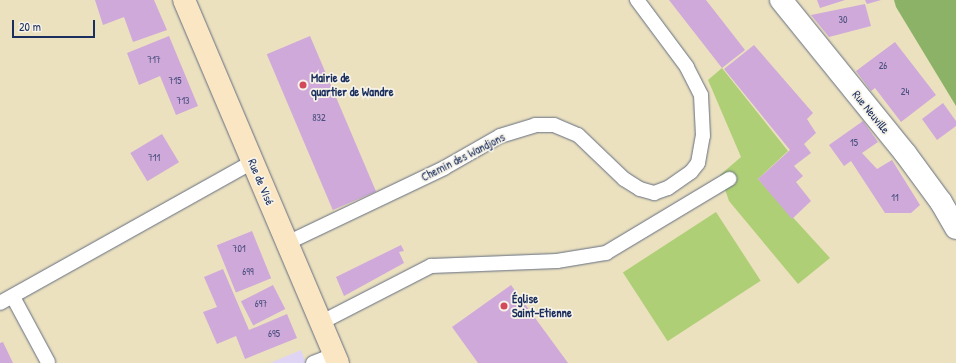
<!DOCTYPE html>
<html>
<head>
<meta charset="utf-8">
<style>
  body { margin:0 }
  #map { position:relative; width:956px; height:363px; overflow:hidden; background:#ebe1bf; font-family:"Patrick Hand",sans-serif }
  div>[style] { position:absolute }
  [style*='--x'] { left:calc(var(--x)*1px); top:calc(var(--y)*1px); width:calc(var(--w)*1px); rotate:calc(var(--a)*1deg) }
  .built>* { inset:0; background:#e0d4f4 }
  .green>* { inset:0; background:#afcf76; transform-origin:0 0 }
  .forest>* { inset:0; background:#8bb267 }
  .building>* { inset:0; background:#cfa9da; transform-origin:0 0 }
  .roads { filter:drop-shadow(0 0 1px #646d80) drop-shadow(0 0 1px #646d80) }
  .lane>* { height:14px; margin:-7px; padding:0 7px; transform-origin:7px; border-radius:7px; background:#fff }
  .street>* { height:22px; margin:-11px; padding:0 11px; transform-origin:11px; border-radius:11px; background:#fff }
  .secondary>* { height:22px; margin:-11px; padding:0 11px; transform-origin:11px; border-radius:11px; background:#fbe6c3 }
  .dots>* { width:11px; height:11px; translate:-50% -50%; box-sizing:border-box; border:2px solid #f7f3e8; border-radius:50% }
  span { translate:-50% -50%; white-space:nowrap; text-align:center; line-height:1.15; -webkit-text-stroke:3.5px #f7f3e8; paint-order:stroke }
  .number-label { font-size:10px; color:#484e7d }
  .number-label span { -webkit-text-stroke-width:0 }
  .poi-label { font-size:12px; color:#1b2f5e; font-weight:700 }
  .left { translate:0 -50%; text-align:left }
  .street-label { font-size:12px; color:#1b2f5e }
  .scale { position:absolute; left:12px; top:20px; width:83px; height:18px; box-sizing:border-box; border:2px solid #1b2f5e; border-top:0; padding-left:5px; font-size:12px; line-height:14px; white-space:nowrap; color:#1b2f5e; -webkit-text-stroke:3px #f7f3e8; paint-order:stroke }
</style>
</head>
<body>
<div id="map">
  <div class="built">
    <i style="clip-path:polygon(301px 350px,306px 363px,270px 363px)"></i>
  </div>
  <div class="green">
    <i style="clip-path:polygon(722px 68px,788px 151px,758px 179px,830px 258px,798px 284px,729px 201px,720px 175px,741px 157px,708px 80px)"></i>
    <i style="left:716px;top:212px;width:82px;height:111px;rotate:57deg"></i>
  </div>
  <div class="forest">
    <i style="clip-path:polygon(894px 0,956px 0,956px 106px,896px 7px)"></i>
  </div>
  <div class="building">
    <i style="clip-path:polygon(95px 0,154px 0,167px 30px,133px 42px,124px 17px,103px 25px)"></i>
    <i style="clip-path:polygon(669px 0,706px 0,745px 50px,722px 68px)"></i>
    <i style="clip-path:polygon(817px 0,845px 0,820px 8px)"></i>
    <i style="clip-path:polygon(865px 0,881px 0,867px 4px)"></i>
    <i style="clip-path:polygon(865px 4px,871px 26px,829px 37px,811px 15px)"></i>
    <i style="clip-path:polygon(169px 36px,198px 106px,176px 115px,160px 76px,139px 85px,127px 53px)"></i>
    <i style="left:310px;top:36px;width:169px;height:47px;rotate:67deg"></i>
    <i style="clip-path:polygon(895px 42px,936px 95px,901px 122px,875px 88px,871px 91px,856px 71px)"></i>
    <i style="clip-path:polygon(754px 45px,813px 113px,807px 119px,816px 133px,804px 144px,811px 153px,794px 166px,803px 176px,796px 182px,811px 201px,792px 219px,758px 179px,790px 150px,724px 69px)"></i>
    <i style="clip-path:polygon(943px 103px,956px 121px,956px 126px,937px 140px,922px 119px)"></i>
    <i style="clip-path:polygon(863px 121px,878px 142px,862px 153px,877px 169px,892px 160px,920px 205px,911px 213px,885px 213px,851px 161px,844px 166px,829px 145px)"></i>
    <i style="left:162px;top:134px;width:33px;height:37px;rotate:59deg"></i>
    <i style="left:252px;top:231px;width:51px;height:38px;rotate:68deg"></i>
    <i style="clip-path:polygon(401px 245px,404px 251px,399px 252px,404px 263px,344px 296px,336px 277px)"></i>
    <i style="clip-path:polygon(223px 269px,249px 330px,287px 314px,297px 338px,245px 359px,236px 336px,217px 344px,203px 312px,217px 307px,204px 277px)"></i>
    <i style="left:273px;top:285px;width:27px;height:36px;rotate:63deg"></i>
    <i style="clip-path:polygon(511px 285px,568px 363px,478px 363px,452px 327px)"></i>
    <i style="clip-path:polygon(3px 342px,13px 363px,0 363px,0 343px)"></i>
  </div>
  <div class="roads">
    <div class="lane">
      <i style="--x:287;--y:243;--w:174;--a:-25.5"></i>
      <i style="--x:444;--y:168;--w:64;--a:-29.7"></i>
      <i style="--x:500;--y:136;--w:37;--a:-17"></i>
      <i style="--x:535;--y:125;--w:19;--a:0"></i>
      <i style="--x:554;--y:125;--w:26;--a:23"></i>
      <i style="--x:578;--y:135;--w:64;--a:43.7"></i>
      <i style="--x:624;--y:179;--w:19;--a:32"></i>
      <i style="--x:640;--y:189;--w:15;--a:16"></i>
      <i style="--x:654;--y:193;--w:15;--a:-20"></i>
      <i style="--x:668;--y:188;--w:28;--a:-35"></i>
      <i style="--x:691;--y:172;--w:11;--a:-52"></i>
      <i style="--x:698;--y:163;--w:27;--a:-80"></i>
      <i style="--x:703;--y:136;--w:41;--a:-92.8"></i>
      <i style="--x:701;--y:95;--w:31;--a:-117"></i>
      <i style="--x:687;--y:67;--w:84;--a:-126.7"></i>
      <i style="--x:13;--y:297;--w:74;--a:61.7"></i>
      <i style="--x:0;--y:303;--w:289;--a:-29.2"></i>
      <i style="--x:322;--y:322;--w:123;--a:-27.2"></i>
      <i style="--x:431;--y:266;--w:126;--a:-2.3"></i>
      <i style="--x:557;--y:261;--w:50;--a:-9.3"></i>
      <i style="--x:606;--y:253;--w:144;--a:-31"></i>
      <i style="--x:313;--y:363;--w:22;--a:-21"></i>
    </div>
    <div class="street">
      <i style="--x:781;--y:0;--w:197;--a:51"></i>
      <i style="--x:905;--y:153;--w:61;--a:53.7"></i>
      <i style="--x:941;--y:202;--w:30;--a:60"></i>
    </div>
    <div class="secondary">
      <i style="--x:184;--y:0;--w:394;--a:67"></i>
    </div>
  </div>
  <div class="dots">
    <i style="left:303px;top:85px;background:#d1495b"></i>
    <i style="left:504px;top:306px;background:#d1495b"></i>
  </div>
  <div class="number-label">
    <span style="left:843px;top:20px">30</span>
    <span style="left:154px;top:60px">717</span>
    <span style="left:883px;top:66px">26</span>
    <span style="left:175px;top:81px">715</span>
    <span style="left:905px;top:92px">24</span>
    <span style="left:183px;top:101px">713</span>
    <span style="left:319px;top:118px">832</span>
    <span style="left:854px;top:143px">15</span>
    <span style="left:154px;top:158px">711</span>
    <span style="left:895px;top:198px">11</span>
    <span style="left:239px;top:249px">701</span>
    <span style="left:248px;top:272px">699</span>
    <span style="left:261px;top:304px">697</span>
    <span style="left:274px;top:334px">695</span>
  </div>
  <div class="poi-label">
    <span class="left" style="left:311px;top:85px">Mairie de<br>quartier de Wandre</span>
    <span class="left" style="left:512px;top:306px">Église<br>Saint-Etienne</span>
  </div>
  <div class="street-label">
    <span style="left:871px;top:112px;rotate:51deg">Rue Neuville</span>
    <span style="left:463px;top:157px;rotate:-27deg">Chemin des Wandjons</span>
    <span style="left:261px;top:182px;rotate:67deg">Rue de Visé</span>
  </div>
  <div class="scale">20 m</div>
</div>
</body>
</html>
